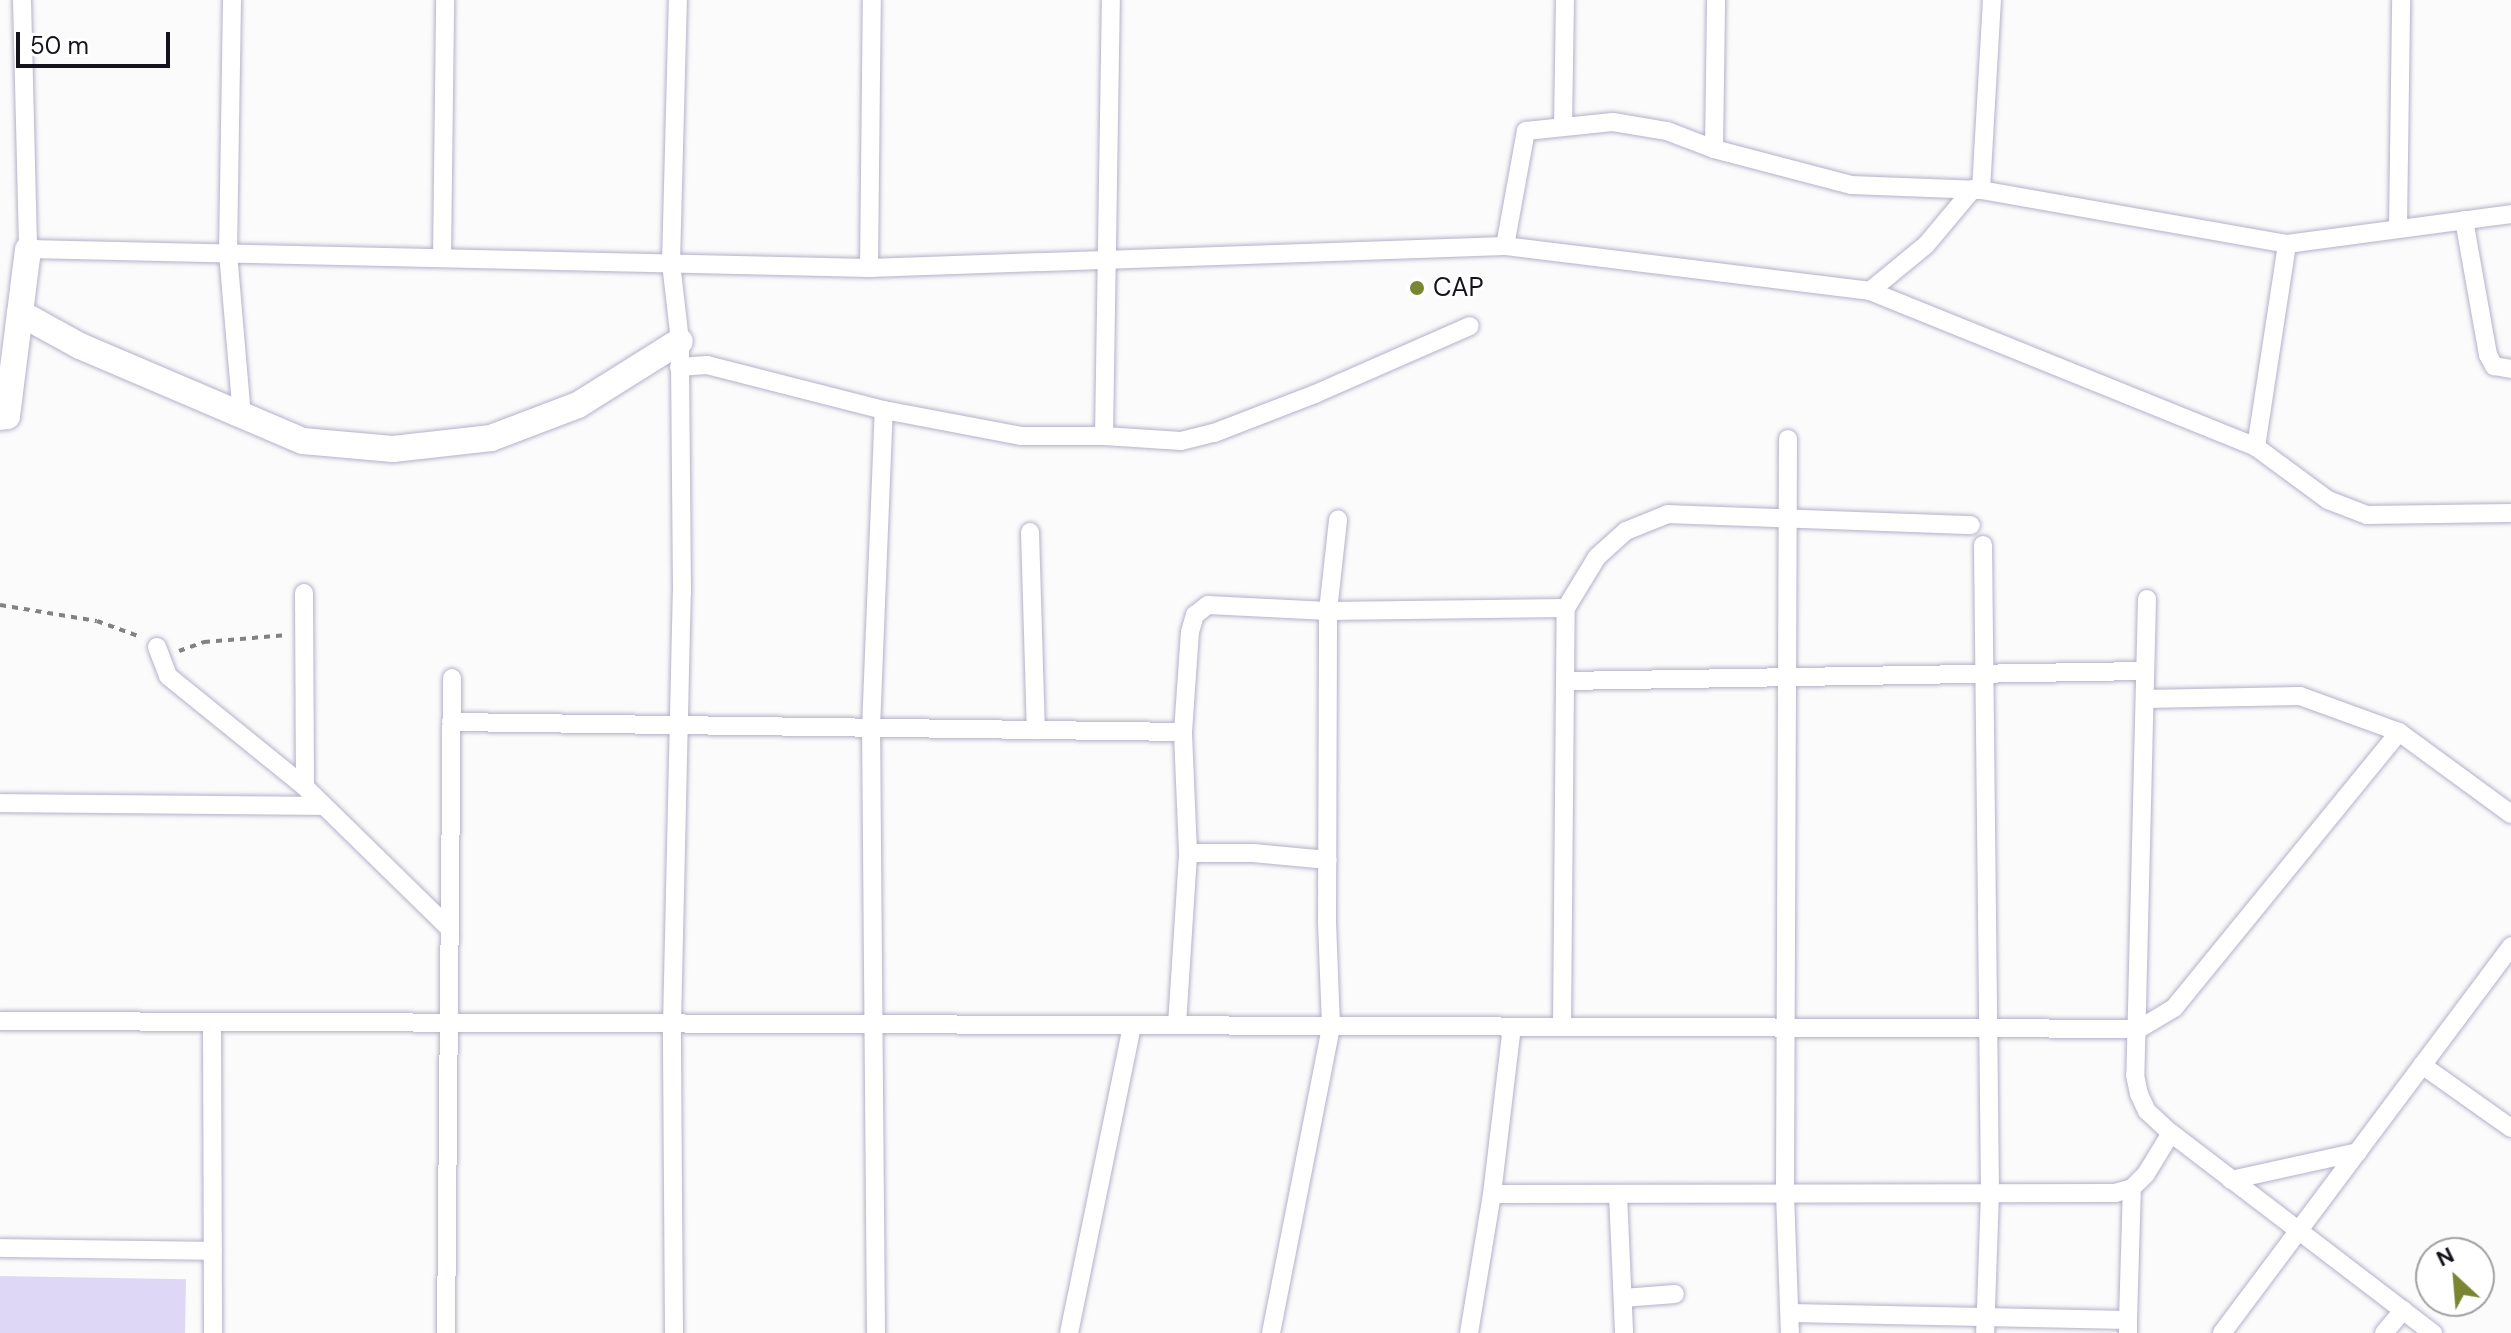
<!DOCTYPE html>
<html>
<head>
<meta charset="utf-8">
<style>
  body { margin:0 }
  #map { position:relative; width:2511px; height:1333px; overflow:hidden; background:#fbfbfb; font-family:"DM Sans",sans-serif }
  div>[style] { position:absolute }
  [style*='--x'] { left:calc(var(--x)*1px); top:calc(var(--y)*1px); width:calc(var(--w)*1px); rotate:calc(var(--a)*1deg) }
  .green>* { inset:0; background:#ded8f6; transform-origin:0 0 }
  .path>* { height:4px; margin-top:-2px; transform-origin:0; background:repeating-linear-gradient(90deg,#828185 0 6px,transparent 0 12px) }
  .roads { filter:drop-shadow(0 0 2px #b5b0c9) drop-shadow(0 0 2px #b5b0c9) }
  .street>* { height:18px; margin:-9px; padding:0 9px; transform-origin:9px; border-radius:9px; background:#fff }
  .secondary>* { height:26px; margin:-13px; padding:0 13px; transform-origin:13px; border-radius:13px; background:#fff }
  .dots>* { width:22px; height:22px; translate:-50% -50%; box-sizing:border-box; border:4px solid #fff; border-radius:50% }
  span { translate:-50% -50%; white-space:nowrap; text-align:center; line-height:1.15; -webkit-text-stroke:6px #fff; paint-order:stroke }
  .poi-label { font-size:26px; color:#14121b }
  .left { translate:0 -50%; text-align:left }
  .north { position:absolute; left:2415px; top:1237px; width:80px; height:80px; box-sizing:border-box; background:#fff; border:2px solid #a1a0a4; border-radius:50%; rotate:334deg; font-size:22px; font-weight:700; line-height:32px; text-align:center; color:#14121b }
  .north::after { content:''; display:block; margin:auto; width:28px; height:36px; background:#7b8633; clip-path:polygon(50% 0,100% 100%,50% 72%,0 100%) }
  .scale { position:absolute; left:16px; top:32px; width:154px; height:36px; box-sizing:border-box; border:4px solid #14121b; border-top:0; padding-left:10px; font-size:24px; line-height:28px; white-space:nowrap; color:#14121b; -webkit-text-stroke:6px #fff; paint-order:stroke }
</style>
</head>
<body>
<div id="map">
  <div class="green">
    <i style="left:0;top:1276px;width:186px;height:57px;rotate:1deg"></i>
  </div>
  <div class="path">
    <i style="--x:0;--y:605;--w:98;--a:9.4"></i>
    <i style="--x:97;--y:621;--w:47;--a:20"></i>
    <i style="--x:179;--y:651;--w:27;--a:-20"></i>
    <i style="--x:204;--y:642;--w:84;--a:-4.8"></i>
  </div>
  <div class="roads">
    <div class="street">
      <i style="--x:22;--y:0;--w:249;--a:88.6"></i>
      <i style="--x:28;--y:249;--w:841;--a:1.29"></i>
      <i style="--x:869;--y:268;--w:636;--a:-1.98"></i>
      <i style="--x:1505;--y:246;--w:368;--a:7"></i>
      <i style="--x:1870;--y:291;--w:416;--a:22"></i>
      <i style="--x:2256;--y:447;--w:89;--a:36.4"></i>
      <i style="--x:2328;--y:500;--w:42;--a:21"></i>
      <i style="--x:2367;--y:515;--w:144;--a:-0.8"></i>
      <i style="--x:232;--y:0;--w:253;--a:90.9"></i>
      <i style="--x:228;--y:253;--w:163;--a:85.1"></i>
      <i style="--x:1563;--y:127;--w:127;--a:-89.1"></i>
      <i style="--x:1714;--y:149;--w:149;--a:-89.2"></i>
      <i style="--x:1981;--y:190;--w:190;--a:-86.7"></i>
      <i style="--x:2464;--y:220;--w:137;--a:79.9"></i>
      <i style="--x:2488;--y:355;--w:13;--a:61"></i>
      <i style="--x:2494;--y:366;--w:17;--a:10"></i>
      <i style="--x:2398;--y:227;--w:227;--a:-89.2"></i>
      <i style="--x:1505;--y:246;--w:117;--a:-79.7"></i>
      <i style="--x:1526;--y:131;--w:87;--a:-5.9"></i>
      <i style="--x:1613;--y:122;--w:55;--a:9.5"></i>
      <i style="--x:1667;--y:131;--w:50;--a:21"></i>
      <i style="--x:1714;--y:149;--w:142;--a:14.7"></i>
      <i style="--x:1851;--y:185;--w:130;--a:2.2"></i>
      <i style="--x:1981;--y:190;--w:311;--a:10"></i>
      <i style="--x:2287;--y:244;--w:226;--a:-7.6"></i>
      <i style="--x:442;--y:258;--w:258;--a:-89.3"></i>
      <i style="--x:869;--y:268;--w:268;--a:-89.4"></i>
      <i style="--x:1870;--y:291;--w:72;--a:-39.4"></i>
      <i style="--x:1926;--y:245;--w:73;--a:-50"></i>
      <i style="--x:679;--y:367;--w:28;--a:-4"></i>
      <i style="--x:707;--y:365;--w:183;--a:14.3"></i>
      <i style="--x:884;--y:410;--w:139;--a:10.7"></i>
      <i style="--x:1021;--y:436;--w:83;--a:0"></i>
      <i style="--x:1104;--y:436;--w:77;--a:3.7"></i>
      <i style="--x:1181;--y:441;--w:34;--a:-14"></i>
      <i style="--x:1214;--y:433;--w:108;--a:-21.1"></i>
      <i style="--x:1315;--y:394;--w:169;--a:-23.7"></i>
      <i style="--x:1104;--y:436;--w:436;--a:-89.1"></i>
      <i style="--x:1788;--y:439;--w:754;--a:90.23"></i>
      <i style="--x:1785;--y:1193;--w:140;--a:88"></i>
      <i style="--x:2256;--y:447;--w:205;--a:-81.3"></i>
      <i style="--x:1030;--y:532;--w:198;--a:88.3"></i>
      <i style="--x:1983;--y:545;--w:648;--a:89.38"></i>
      <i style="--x:1990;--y:1193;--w:140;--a:92"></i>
      <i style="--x:304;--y:593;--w:194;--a:89.7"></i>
      <i style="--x:2147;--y:599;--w:476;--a:91.4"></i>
      <i style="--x:2135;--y:1075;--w:19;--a:78"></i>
      <i style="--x:2139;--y:1094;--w:19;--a:65"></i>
      <i style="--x:2147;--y:1111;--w:33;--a:43"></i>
      <i style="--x:2171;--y:1133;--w:330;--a:37.4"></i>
      <i style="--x:157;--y:647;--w:31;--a:69"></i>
      <i style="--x:168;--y:676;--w:176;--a:39"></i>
      <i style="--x:305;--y:787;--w:203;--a:44.4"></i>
      <i style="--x:1565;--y:681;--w:580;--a:-0.99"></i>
      <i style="--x:2145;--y:699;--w:155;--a:-1.1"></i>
      <i style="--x:2300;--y:696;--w:105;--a:20"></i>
      <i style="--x:2399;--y:732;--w:139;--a:36.2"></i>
      <i style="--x:451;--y:722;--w:732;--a:0.78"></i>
      <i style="--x:0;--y:803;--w:321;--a:0.5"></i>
      <i style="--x:1188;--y:853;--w:65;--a:0"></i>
      <i style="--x:1253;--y:853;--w:75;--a:5.3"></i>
      <i style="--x:0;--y:1021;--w:2139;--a:0.21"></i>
      <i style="--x:2139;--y:1029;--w:41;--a:-31"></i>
      <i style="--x:2174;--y:1008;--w:356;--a:-50.8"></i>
      <i style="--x:212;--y:1022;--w:311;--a:89.8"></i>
      <i style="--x:1177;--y:1025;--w:172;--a:-86.3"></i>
      <i style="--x:1188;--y:853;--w:121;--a:-92.4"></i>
      <i style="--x:1183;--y:732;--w:100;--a:-86"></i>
      <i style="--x:1190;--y:632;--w:18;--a:-74"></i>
      <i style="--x:1195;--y:615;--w:16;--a:-38"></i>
      <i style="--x:1208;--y:605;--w:120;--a:2.9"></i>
      <i style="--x:1328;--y:611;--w:238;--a:-0.7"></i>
      <i style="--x:1562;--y:1027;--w:419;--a:-89.5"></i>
      <i style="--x:1566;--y:608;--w:60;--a:-58.7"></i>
      <i style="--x:1597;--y:557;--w:39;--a:-42"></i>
      <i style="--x:1626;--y:531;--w:45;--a:-22"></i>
      <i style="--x:1668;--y:514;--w:303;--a:2.1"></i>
      <i style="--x:2422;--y:1065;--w:109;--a:35.3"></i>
      <i style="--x:2231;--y:1180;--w:130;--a:-12.4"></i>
      <i style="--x:1492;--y:1194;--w:623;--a:-0.09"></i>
      <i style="--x:2115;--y:1193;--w:18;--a:-16"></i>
      <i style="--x:2132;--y:1188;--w:20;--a:-45"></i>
      <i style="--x:2146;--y:1174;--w:48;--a:-58.6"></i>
      <i style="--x:1618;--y:1194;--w:139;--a:87.5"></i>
      <i style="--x:0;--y:1248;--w:213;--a:0.8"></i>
      <i style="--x:1623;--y:1298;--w:52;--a:-4.4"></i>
      <i style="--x:1790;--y:1313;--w:338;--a:1.2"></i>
      <i style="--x:2128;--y:1320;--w:13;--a:90"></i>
      <i style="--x:2128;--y:1320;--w:132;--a:-88.3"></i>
      <i style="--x:446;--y:1333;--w:655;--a:-89.48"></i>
      <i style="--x:674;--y:1333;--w:309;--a:-90.4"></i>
      <i style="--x:672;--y:1024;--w:432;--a:-88.7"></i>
      <i style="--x:682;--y:592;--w:251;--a:-90.5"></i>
      <i style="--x:680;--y:341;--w:79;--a:-96.6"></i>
      <i style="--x:671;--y:263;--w:263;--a:-88.5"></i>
      <i style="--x:876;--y:1333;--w:605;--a:-90.47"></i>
      <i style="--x:871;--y:728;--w:318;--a:-87.7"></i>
      <i style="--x:1069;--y:1333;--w:314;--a:-78.4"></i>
      <i style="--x:1271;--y:1333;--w:313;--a:-78.9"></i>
      <i style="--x:1331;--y:1026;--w:105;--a:-92.2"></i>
      <i style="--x:1327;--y:921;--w:310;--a:-89.8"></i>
      <i style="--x:1328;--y:611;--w:92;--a:-83.7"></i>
      <i style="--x:1469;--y:1333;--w:141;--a:-80.6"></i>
      <i style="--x:1492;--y:1194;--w:168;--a:-83.2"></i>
      <i style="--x:2222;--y:1333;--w:483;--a:-53.2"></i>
      <i style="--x:2384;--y:1333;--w:30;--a:-50"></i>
    </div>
    <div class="secondary">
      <i style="--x:20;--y:313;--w:68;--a:28.8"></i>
      <i style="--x:80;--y:346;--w:242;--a:23.1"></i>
      <i style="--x:303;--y:441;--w:90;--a:5.1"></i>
      <i style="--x:393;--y:449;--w:99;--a:-6.4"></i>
      <i style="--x:491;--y:438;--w:93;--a:-20.8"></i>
      <i style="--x:578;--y:405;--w:120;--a:-32.1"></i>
      <i style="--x:0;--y:417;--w:7;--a:-8"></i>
      <i style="--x:7;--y:416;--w:168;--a:-82.8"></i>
    </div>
  </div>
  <div class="dots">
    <i style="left:1417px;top:288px;background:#7b8633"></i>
  </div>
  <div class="poi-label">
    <span class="left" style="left:1433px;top:288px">CAP</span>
  </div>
  <div class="north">N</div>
  <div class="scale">50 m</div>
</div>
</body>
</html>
